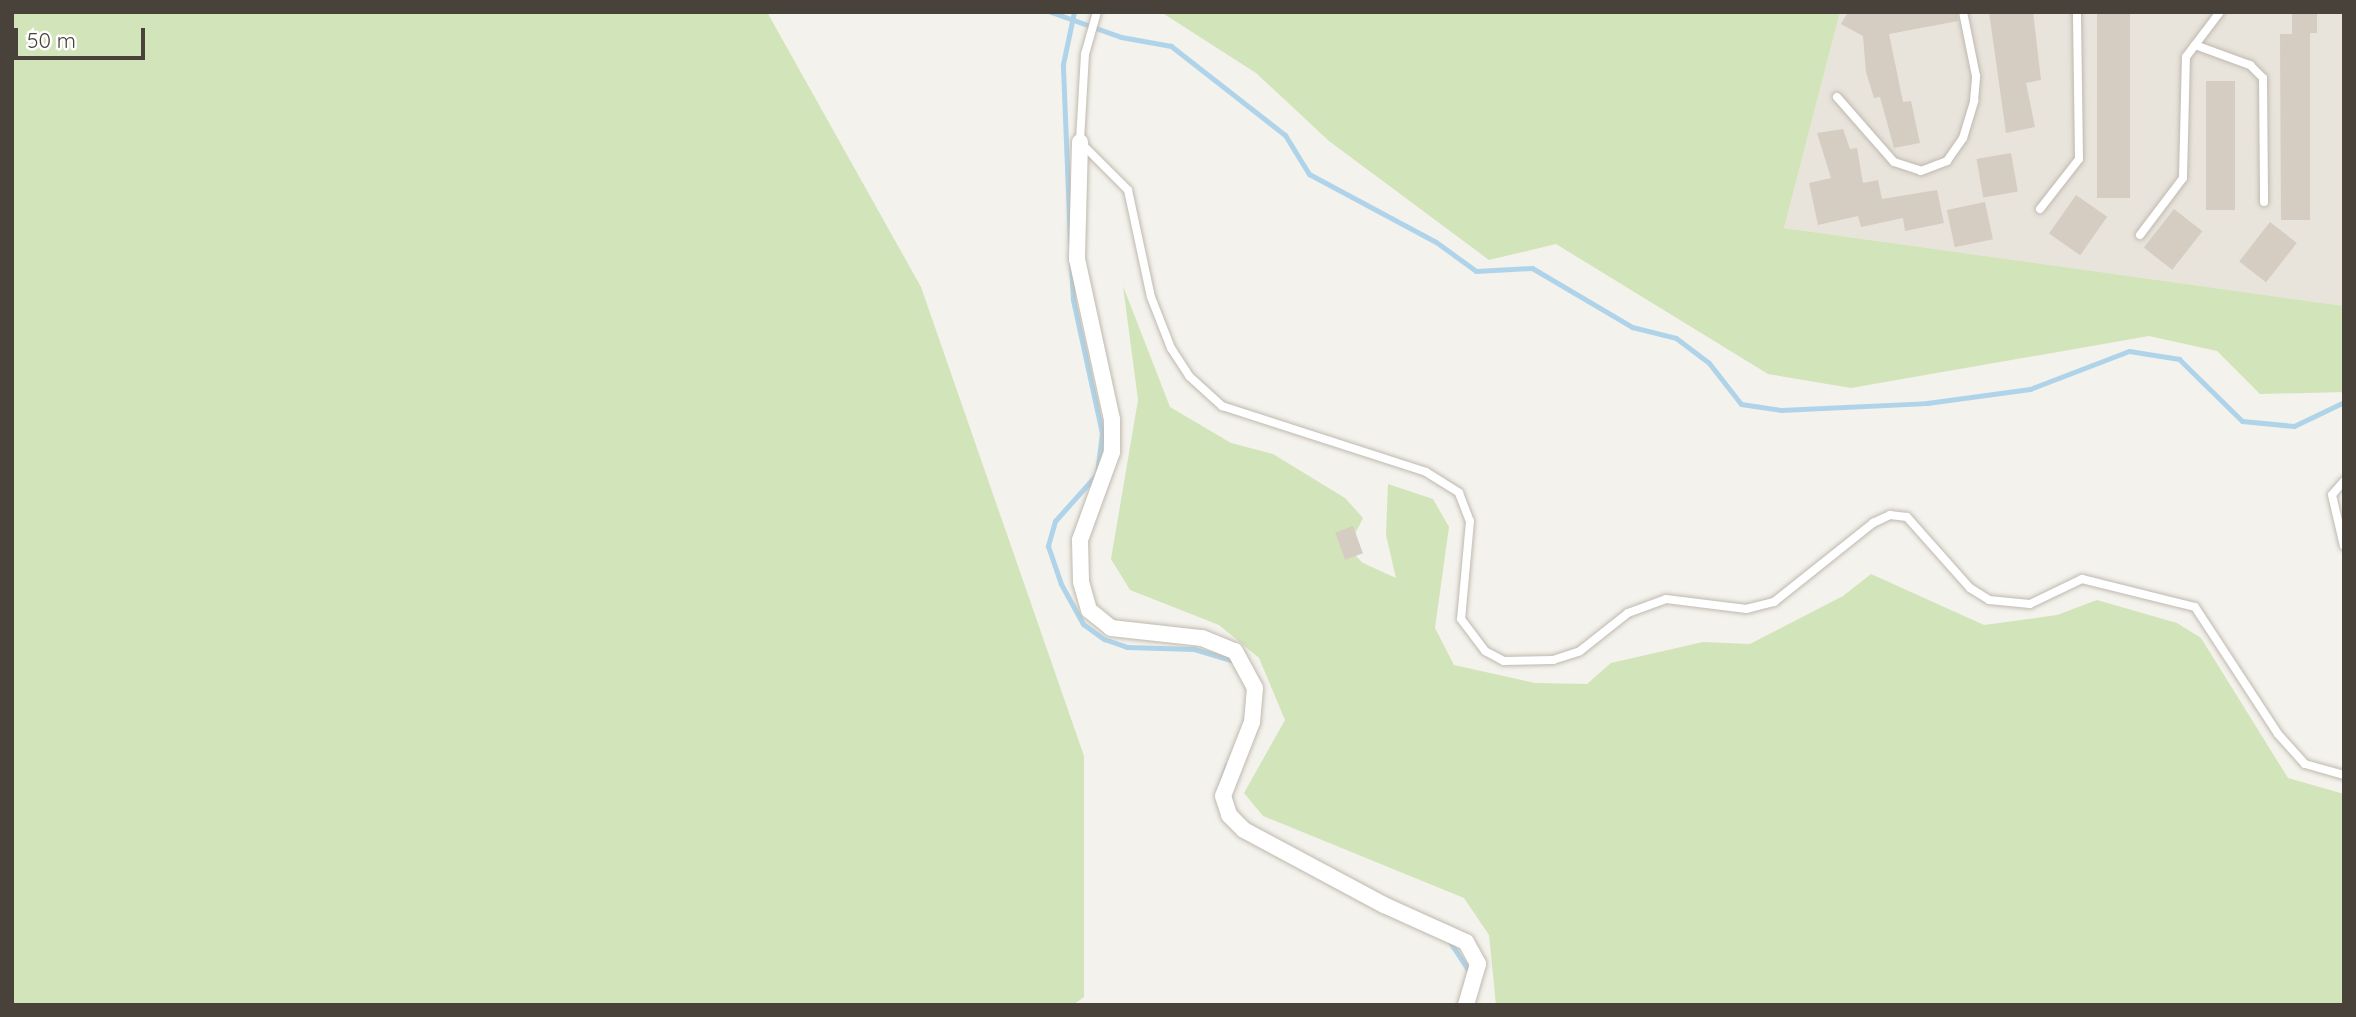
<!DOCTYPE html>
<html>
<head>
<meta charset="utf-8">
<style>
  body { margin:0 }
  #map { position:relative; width:2356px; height:1017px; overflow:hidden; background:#f4f2ec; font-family:Quicksand,sans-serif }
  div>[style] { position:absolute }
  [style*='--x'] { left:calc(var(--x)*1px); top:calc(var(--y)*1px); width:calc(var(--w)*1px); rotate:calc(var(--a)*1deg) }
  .residential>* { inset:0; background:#e8e3db }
  .green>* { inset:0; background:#d2e4b9 }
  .stream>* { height:5px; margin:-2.5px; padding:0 2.5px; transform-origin:2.5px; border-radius:2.5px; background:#afd4ea }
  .building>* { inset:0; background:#d5cdc2; transform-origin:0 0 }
  .roads { filter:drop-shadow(0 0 2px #bfb9af) drop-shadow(0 0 2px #bfb9af) }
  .service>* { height:8px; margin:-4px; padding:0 4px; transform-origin:4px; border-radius:4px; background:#fff }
  .minor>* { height:16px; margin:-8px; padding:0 8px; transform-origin:8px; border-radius:8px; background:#fff }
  span { translate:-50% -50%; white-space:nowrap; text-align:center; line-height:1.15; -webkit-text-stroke:5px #fff; paint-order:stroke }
  .frame { position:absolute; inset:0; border:14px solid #48423a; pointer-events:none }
  .scale { position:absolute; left:14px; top:28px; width:131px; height:32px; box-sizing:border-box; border:4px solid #48423a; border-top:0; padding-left:9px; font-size:21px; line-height:24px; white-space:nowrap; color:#48423a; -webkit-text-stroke:5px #fff; paint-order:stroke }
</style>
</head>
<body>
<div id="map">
  <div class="residential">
    <i style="clip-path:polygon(1840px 12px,2344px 12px,2344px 306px,1784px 228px)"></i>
  </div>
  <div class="green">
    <i style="clip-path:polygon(12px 12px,767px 12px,921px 287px,1084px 756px,1084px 997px,1073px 1005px,12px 1005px)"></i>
    <i style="clip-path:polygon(1161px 12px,1840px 12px,1784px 228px,2344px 306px,2344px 392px,2260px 394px,2217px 351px,2149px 336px,1851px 388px,1768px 374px,1556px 244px,1489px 260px,1329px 141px,1256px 73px)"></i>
    <i style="clip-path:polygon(1123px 286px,1170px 407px,1231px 443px,1273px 454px,1345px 498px,1363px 518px,1348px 548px,1363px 563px,1396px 578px,1386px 535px,1388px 484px,1433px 499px,1449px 527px,1435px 628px,1454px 665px,1535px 683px,1587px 684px,1611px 663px,1703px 642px,1750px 644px,1843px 596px,1871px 574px,1984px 625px,2057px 615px,2097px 600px,2177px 623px,2201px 638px,2288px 778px,2344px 794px,2344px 1005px,1496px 1005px,1489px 935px,1464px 898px,1263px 816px,1244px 793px,1285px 720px,1259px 658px,1219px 625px,1130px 590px,1111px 559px,1138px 400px)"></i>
  </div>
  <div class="stream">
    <i style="--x:1051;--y:12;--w:74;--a:19.7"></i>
    <i style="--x:1121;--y:37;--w:51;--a:10.2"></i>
    <i style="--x:1171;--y:46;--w:145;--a:38"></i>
    <i style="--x:1285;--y:135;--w:46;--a:58.4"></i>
    <i style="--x:1309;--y:174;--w:144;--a:28.2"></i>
    <i style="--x:1436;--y:242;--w:49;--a:35.9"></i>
    <i style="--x:1476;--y:271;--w:56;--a:-3.1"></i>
    <i style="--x:1532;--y:268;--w:116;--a:30.5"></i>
    <i style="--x:1632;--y:327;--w:45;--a:14"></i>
    <i style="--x:1676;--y:338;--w:41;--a:37.1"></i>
    <i style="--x:1709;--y:363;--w:52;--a:52"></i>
    <i style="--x:1741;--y:404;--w:40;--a:8.5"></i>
    <i style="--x:1781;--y:410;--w:146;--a:-2.7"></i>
    <i style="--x:1927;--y:403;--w:104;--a:-7.7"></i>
    <i style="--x:2030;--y:389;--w:106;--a:-21"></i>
    <i style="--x:2129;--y:351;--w:51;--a:9.1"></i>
    <i style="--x:2179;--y:359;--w:88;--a:44.5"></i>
    <i style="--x:2242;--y:421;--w:52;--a:5.5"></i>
    <i style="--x:2294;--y:426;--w:55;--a:-25.6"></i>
    <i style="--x:1070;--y:242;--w:178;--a:-92.3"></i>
    <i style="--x:1063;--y:64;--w:53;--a:-78.1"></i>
    <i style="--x:1071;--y:262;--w:38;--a:87"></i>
    <i style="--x:1073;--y:300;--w:136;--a:77.7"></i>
    <i style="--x:1102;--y:433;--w:41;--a:97"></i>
    <i style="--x:1097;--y:474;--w:63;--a:131.8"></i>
    <i style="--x:1055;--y:521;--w:26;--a:106"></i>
    <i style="--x:1048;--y:546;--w:40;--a:71.1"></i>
    <i style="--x:1061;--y:584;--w:46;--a:61.2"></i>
    <i style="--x:1083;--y:624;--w:26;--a:36"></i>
    <i style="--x:1104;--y:639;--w:24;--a:19"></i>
    <i style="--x:1127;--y:647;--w:67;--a:1.7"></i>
    <i style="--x:1194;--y:649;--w:42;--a:16.7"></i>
    <i style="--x:1220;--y:786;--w:22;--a:-72"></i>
    <i style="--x:1450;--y:942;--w:33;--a:57"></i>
  </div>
  <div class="building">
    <i style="clip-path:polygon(1848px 12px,1957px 12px,1958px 21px,1889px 34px,1903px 102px,1911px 101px,1920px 143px,1894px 148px,1880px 97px,1874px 98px,1866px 72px,1863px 36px,1841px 24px)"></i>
    <i style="clip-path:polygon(1989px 12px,2033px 12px,2041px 80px,2026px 83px,2035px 127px,2006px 133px)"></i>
    <i style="left:2097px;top:12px;width:33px;height:186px"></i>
    <i style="clip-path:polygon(2292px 12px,2317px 12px,2317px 33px,2310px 33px,2310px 220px,2281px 220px,2280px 34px,2292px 34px)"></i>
    <i style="left:2206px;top:81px;width:29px;height:129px"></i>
    <i style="clip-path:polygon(1843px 129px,1850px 149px,1857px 148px,1863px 183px,1878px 180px,1882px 199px,1937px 190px,1944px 223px,1905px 231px,1903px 218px,1861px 227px,1858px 216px,1818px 225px,1809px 183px,1831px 178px,1817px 133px)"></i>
    <i style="left:2011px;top:153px;width:39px;height:35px;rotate:80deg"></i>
    <i style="left:2076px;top:195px;width:38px;height:47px;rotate:35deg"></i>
    <i style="left:1985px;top:202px;width:38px;height:39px;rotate:78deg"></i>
    <i style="left:2174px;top:209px;width:36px;height:49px;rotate:38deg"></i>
    <i style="left:2270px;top:222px;width:34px;height:50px;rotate:38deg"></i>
    <i style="left:1353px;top:526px;width:29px;height:19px;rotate:70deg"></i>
  </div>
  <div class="roads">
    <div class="service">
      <i style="--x:1097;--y:12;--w:44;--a:105.9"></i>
      <i style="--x:1085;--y:54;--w:88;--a:93.3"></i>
      <i style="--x:1080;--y:142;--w:68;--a:45"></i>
      <i style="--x:1128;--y:190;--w:109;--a:77.9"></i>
      <i style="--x:1151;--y:297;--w:55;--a:68.6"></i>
      <i style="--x:1171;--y:348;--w:33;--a:57"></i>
      <i style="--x:1189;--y:376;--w:45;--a:42.3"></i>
      <i style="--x:1222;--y:406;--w:214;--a:17.9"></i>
      <i style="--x:1426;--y:472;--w:39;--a:32"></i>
      <i style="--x:1459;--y:493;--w:30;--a:69"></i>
      <i style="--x:1470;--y:521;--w:98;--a:95.2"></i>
      <i style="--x:1461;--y:619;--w:40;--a:53"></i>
      <i style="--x:1485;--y:651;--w:21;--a:28"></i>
      <i style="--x:1504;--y:661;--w:49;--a:-1.2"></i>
      <i style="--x:1553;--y:660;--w:28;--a:-18"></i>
      <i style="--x:1580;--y:651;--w:61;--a:-38.4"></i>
      <i style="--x:1628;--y:613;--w:40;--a:-20.2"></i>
      <i style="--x:1666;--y:599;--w:81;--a:7.1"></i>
      <i style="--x:1746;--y:609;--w:29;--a:-14"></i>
      <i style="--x:1774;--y:602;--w:127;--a:-38.6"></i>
      <i style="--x:1873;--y:523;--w:19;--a:-25"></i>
      <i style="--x:1890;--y:515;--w:17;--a:7"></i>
      <i style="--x:1907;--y:517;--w:95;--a:48.4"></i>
      <i style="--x:1970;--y:588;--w:22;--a:32"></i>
      <i style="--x:1989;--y:600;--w:41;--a:5.6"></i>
      <i style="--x:2030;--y:604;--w:58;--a:-25.7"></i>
      <i style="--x:2082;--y:579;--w:116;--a:13.9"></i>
      <i style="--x:2195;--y:607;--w:152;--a:56.8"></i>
      <i style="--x:2278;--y:734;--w:40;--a:48"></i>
      <i style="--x:2305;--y:764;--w:41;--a:15.8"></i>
      <i style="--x:2195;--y:45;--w:41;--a:-52.9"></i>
      <i style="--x:1837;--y:97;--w:86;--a:48.8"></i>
      <i style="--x:1894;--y:162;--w:28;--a:18"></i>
      <i style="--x:1921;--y:171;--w:28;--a:-21"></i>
      <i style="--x:1947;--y:161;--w:28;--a:-55"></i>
      <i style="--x:1963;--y:138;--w:39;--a:-73"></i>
      <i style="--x:1974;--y:101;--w:25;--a:-85"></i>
      <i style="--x:1976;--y:76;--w:65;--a:-101.5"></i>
      <i style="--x:2040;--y:209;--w:63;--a:-52"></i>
      <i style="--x:2079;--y:159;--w:147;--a:-90.8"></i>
      <i style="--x:2140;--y:235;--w:71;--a:-53"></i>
      <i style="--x:2183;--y:178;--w:121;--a:-88.6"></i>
      <i style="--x:2186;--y:57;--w:15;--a:-53"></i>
      <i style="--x:2195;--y:45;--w:59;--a:20"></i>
      <i style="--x:2250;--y:65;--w:18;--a:45"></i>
      <i style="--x:2263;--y:78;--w:124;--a:89.5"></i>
      <i style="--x:2344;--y:481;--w:18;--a:131"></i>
      <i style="--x:2332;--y:495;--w:52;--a:76.8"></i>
    </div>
    <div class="minor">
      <i style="--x:1080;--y:142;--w:117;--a:91.5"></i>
      <i style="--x:1077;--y:259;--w:164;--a:77.7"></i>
      <i style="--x:1112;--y:419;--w:33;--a:90"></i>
      <i style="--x:1112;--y:452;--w:94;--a:110"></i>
      <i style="--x:1080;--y:540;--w:42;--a:88.6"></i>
      <i style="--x:1081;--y:582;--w:29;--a:74"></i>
      <i style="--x:1089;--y:610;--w:28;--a:39"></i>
      <i style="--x:1111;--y:628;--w:92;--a:6.3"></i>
      <i style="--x:1202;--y:638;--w:35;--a:22"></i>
      <i style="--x:1235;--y:651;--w:42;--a:61.6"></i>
      <i style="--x:1255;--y:688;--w:34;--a:95"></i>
      <i style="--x:1252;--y:722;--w:79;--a:111.4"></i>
      <i style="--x:1223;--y:796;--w:20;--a:72"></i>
      <i style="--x:1229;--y:815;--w:21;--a:45"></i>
      <i style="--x:1244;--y:830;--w:159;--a:28.2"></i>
      <i style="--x:1384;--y:905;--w:90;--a:24.3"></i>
      <i style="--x:1466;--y:942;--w:25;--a:61"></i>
      <i style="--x:1478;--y:964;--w:43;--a:106.3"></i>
    </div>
  </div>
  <div class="frame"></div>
  <div class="scale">50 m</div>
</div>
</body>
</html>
